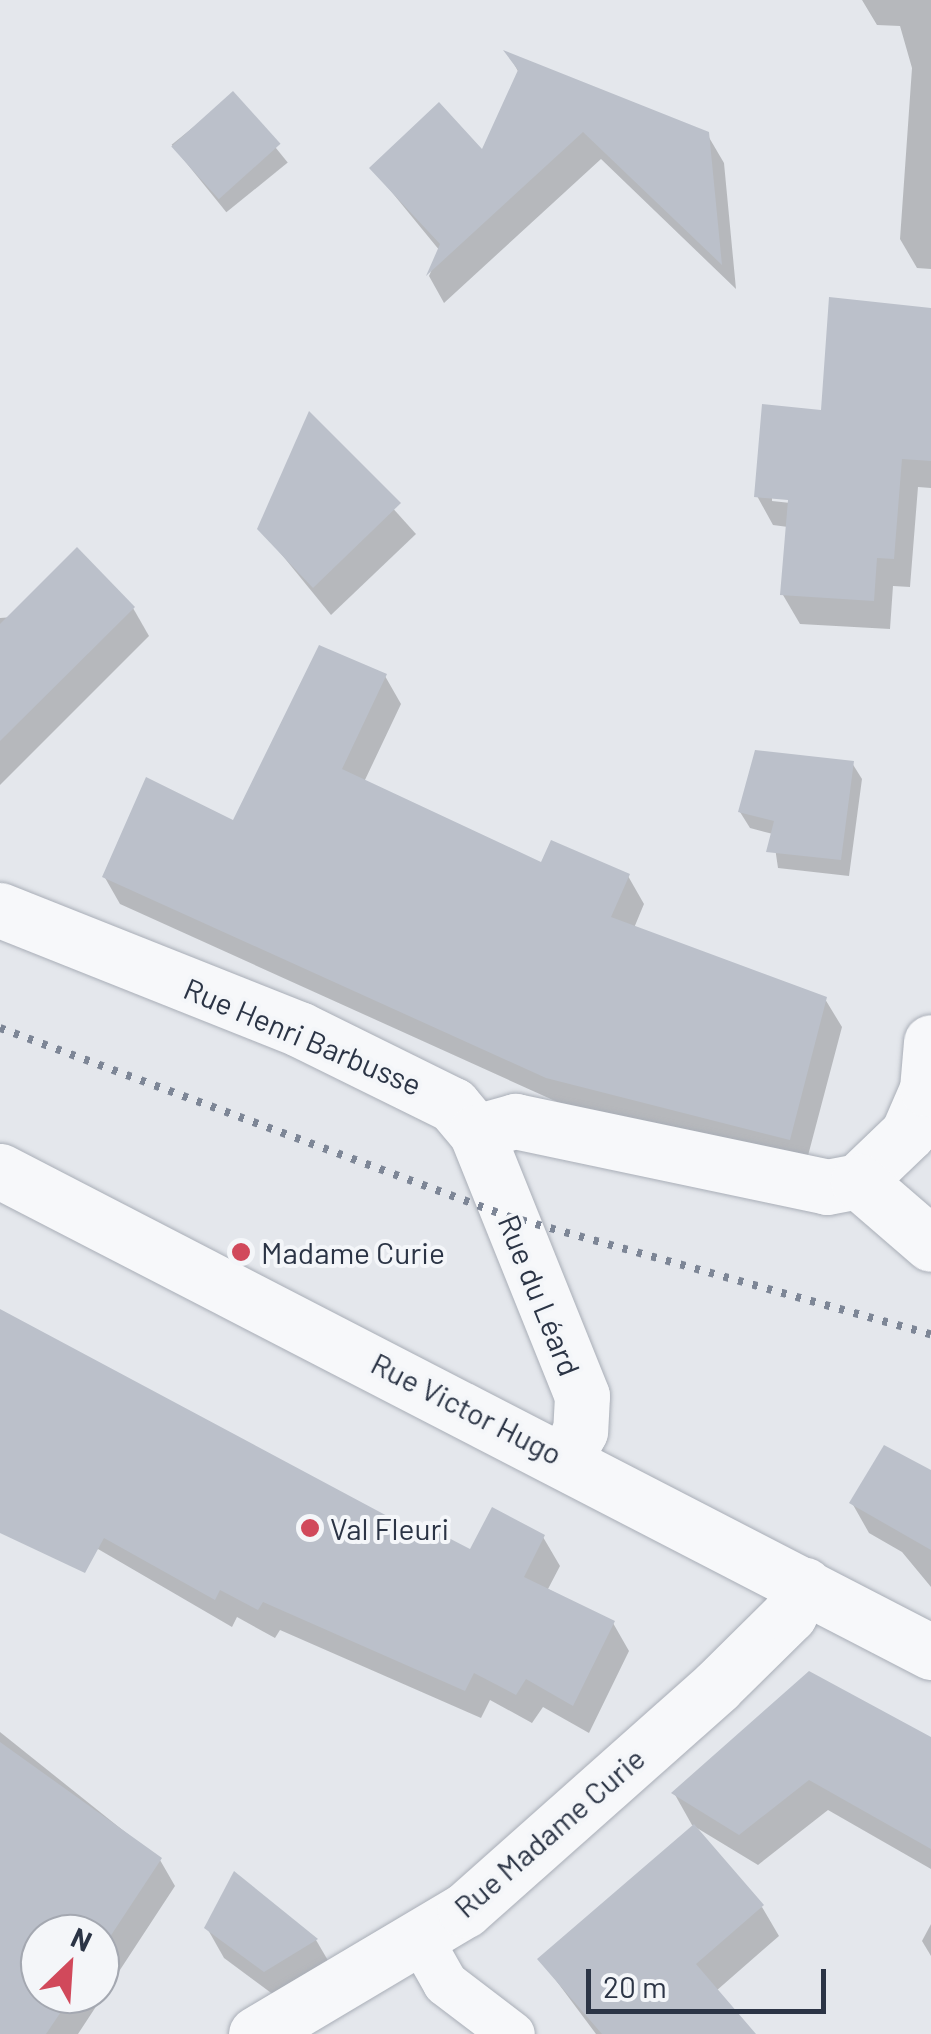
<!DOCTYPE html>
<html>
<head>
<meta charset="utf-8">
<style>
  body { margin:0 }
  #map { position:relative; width:931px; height:2034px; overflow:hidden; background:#e4e7ec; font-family:Barlow,sans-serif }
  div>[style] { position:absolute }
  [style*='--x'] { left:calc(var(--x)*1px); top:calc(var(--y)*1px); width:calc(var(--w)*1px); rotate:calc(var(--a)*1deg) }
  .shadow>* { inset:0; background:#0003; transform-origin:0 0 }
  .building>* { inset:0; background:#bbc0ca; transform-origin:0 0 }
  .roads { filter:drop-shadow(0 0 2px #a9aeb7) drop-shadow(0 0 2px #a9aeb7) }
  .service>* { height:45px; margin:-22.5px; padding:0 22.5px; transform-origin:22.5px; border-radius:22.5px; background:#f7f8fa }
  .minor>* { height:55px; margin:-27.5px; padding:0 27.5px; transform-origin:27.5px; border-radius:27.5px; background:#f7f8fa }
  .tertiary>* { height:55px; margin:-27.5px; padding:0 27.5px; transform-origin:27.5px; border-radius:27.5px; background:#f7f8fa }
  .rail>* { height:8px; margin-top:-4px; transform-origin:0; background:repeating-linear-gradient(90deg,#7d8696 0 5px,transparent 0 15px) }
  .dots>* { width:28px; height:28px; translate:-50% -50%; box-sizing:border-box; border:5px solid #f4f6f9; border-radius:50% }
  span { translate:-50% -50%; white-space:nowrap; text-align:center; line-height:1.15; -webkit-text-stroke:8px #f4f6f9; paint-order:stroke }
  .street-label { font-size:30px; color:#2b3445 }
  .poi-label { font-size:30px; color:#2b3445 }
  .left { translate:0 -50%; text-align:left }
  .north { position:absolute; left:20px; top:1914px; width:100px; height:100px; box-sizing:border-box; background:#f4f6f9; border:2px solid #a4a8b1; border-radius:50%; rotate:25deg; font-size:28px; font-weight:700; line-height:40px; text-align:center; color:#2b3445 }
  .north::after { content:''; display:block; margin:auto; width:35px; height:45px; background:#d1495b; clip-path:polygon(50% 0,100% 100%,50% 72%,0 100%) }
  .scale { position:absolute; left:586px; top:1969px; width:240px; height:45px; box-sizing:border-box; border:5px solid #2b3445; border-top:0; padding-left:12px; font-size:30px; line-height:35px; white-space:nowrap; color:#2b3445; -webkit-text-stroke:8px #f4f6f9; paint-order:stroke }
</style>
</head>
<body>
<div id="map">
  <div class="shadow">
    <i style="clip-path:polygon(862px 0,931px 0,931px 269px,917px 268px,900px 239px,912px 68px,900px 26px,877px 25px)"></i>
    <i style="clip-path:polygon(509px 55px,707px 134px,724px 163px,736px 289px,601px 159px,444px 303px,429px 276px,440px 251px,372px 168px,483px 153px,519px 73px)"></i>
    <i style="left:233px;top:95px;width:87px;height:79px;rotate:51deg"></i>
    <i style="clip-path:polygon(evenodd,931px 311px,931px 488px,918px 487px,910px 587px,893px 586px,890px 629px,800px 624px,783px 595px,788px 527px,773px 525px,757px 496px,823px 412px,931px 311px,772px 496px,800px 499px,800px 504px,772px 501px,772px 496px)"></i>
    <i style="clip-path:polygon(310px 416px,416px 534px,331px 615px,260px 528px)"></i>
    <i style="clip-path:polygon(133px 608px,149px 636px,0 785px,0 618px)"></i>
    <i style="clip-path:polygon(385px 676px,401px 704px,364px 782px,542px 866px,628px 876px,644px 904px,634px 928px,825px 999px,842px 1027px,805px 1167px,564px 1105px,120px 904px,104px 876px,234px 823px)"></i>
    <i style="clip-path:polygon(852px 763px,862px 779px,849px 876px,778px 868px,773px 834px,750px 828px,740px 812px)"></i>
    <i style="clip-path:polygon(0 1312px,435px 1545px,471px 1552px,543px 1537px,560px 1566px,548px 1589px,613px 1623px,629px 1651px,589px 1733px,543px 1707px,532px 1723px,490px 1700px,481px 1718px,280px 1630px,275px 1638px,237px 1617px,232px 1627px,0 1492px)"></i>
    <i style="clip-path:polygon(931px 1473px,931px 1587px,902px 1552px,869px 1533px,852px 1503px)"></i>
    <i style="clip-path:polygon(evenodd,0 1732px,160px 1860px,175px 1886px,78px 2034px,0 2034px,0 1732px,40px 1934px,100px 1934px,100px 1994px,40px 1994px,40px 1934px)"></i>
    <i style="clip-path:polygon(931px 1740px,931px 1869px,828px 1810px,758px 1865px,692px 1825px,674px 1793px)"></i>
    <i style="clip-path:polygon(762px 1907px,779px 1936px,716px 1991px,748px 2034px,596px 2034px,540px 1959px)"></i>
    <i style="clip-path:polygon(931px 1924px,931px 1956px,922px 1941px)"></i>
    <i style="clip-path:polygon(207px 1928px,316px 1940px,333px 1969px,282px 2001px,224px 1958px)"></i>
  </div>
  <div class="building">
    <i style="clip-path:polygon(503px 50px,709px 132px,722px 265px,583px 132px,426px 276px,440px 244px,369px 168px,439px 102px,482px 149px,518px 70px)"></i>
    <i style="left:233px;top:91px;width:71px;height:83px;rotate:48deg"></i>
    <i style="clip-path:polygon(829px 297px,931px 308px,931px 461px,902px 459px,894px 559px,877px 558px,874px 601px,780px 595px,788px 500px,754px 497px,762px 404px,821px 410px)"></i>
    <i style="clip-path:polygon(309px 411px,401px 503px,313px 588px,257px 529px)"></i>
    <i style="clip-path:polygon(77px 547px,135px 607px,0 741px,0 624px)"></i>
    <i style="clip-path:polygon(319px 645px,387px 674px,342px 769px,541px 862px,551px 840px,630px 874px,611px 917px,827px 997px,790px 1140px,546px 1078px,102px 877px,146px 777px,233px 820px)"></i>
    <i style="clip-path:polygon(755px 750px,854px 761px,841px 860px,766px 852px,774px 821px,738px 812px)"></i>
    <i style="clip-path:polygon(0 1309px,434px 1541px,439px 1533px,470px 1549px,492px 1507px,545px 1535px,524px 1577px,615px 1621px,573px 1706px,526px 1679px,516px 1695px,474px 1673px,465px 1691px,263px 1602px,258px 1610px,220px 1590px,215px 1600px,104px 1538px,85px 1573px,0 1533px)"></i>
    <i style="clip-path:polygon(884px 1445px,931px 1470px,931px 1550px,849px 1503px)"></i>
    <i style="clip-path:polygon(809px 1671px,931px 1737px,931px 1849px,809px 1780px,739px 1835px,671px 1793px)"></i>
    <i style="clip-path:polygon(0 1742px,162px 1858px,100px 1952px,100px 1934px,40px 1934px,40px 1994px,73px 1994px,46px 2034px,0 2034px)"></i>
    <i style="clip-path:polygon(694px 1824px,764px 1905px,696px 1964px,756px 2034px,602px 2034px,537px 1959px)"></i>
    <i style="clip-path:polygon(234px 1871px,318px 1939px,264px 1972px,204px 1928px)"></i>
  </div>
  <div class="roads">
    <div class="service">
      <i style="--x:419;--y:1937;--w:53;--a:60.5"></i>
      <i style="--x:445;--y:1983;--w:84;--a:37.3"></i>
    </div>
    <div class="minor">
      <i style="--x:0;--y:910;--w:322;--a:21.7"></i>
      <i style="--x:299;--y:1029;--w:172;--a:26.3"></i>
      <i style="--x:453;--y:1105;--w:35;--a:50"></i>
      <i style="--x:476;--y:1132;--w:284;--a:68.1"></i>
      <i style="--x:582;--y:1396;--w:35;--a:93"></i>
      <i style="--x:580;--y:1431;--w:31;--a:119"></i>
      <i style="--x:476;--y:1132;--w:41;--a:-15.8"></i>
      <i style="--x:515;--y:1121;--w:319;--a:11.9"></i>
      <i style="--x:827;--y:1187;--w:32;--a:-11"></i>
      <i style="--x:858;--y:1181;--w:69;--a:-43.8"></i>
      <i style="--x:908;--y:1133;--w:48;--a:-66.6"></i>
      <i style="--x:927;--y:1089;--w:47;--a:-85.1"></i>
      <i style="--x:858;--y:1181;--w:96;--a:40.8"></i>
      <i style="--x:256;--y:2034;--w:243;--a:-30.7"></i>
      <i style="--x:465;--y:1910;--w:336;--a:-41.6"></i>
      <i style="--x:716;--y:1687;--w:103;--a:-44.6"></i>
      <i style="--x:789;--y:1615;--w:34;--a:-63"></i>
    </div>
    <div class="tertiary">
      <i style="--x:0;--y:1171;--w:1048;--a:27.32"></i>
    </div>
  </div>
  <div class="rail">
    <i style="--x:0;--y:1028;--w:541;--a:20.35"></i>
    <i style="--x:507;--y:1216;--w:440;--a:15.6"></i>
  </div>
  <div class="dots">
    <i style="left:241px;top:1252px;background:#d1495b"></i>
    <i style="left:310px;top:1528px;background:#d1495b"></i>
  </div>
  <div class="street-label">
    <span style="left:303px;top:1036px;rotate:23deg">Rue Henri Barbusse</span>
    <span style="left:540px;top:1295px;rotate:68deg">Rue du Léard</span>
    <span style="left:467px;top:1408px;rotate:27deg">Rue Victor Hugo</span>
    <span style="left:549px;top:1832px;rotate:-41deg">Rue Madame Curie</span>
  </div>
  <div class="poi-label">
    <span class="left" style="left:261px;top:1252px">Madame Curie</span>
    <span class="left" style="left:330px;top:1528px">Val Fleuri</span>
  </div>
  <div class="north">N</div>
  <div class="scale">20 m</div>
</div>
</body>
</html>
